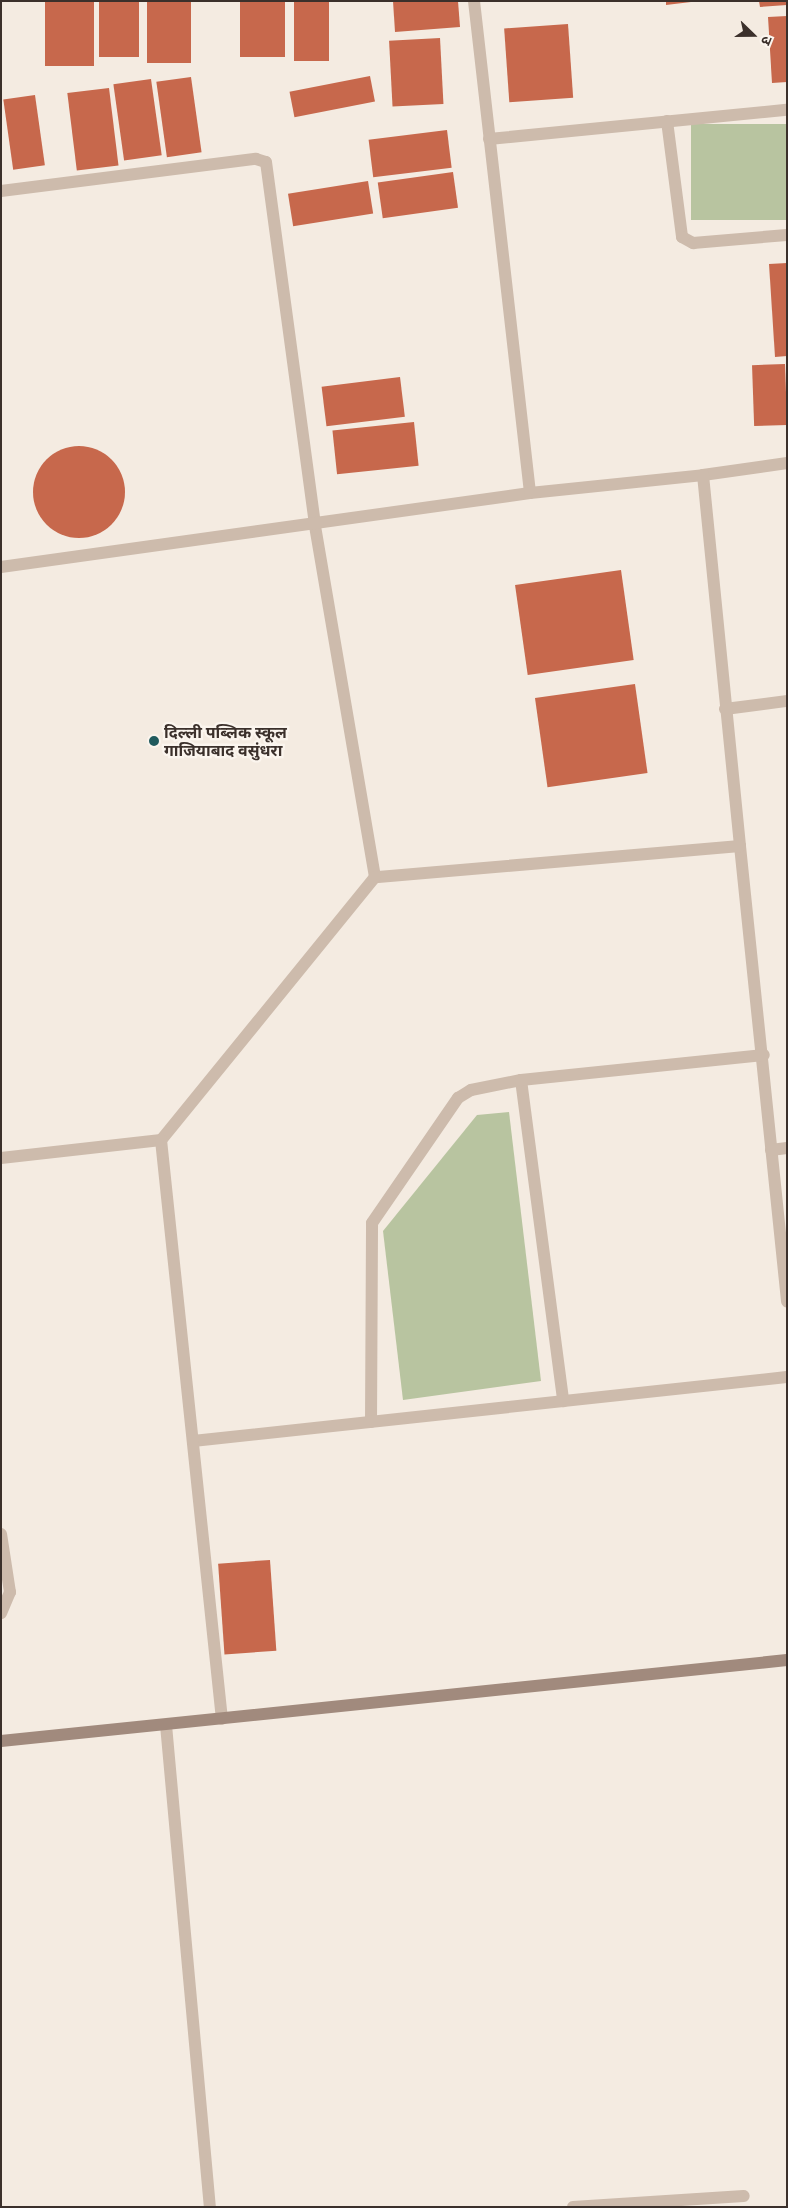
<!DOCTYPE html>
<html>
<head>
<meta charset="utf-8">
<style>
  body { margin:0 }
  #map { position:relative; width:788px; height:2208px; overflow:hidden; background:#f4ebe1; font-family:"IBM Plex Sans","Noto Sans Devanagari",sans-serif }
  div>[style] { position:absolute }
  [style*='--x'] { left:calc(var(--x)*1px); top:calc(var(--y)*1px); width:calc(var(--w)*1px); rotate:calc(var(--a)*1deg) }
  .green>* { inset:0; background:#b8c4a0; transform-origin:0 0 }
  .building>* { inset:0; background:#c7684c; transform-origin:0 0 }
  .round { border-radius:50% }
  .lane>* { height:12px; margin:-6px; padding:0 6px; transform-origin:6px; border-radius:6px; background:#cdbbac }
  .street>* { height:12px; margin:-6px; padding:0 6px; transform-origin:6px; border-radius:6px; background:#cdbbac }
  .secondary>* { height:12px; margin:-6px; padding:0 6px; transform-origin:6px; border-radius:6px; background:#a18a7d }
  .dots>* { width:14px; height:14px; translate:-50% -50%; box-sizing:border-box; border:2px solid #fbf5ee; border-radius:50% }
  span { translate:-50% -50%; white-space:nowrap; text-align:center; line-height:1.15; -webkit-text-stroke:4.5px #fbf5ee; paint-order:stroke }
  .poi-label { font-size:16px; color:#3b302b; font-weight:700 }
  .left { translate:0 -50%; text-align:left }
  .frame { position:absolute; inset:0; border:2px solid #3b302b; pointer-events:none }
  .north { position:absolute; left:728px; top:10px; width:50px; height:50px; -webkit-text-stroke:4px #fbf5ee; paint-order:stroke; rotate:112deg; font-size:14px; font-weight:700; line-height:20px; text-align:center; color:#3b302b }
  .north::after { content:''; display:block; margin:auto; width:18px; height:22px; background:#3b302b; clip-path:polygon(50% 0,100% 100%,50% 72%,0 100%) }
</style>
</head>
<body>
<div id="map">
  <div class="green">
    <i style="left:787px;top:124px;width:96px;height:96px;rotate:90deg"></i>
    <i style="clip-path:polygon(509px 1112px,541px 1381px,403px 1400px,383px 1231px,477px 1115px)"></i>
  </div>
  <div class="building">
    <i style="left:45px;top:1px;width:49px;height:65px"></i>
    <i style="left:99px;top:1px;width:40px;height:56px"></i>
    <i style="left:147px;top:1px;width:44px;height:62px"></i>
    <i style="left:240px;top:1px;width:45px;height:56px"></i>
    <i style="left:294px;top:1px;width:35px;height:60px"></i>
    <i style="clip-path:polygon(393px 1px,458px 1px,460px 27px,395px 32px)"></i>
    <i style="clip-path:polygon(666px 1px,690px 1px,691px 2px,666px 5px)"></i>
    <i style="clip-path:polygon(759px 1px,787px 1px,787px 5px,760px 7px)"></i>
    <i style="clip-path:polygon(787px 16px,787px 82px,772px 83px,768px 17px)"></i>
    <i style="left:568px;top:24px;width:74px;height:64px;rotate:86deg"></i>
    <i style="left:440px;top:38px;width:66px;height:51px;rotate:87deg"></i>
    <i style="left:370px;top:76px;width:26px;height:82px;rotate:79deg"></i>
    <i style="left:191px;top:77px;width:76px;height:35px;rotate:82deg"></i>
    <i style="left:151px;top:79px;width:77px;height:38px;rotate:82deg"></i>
    <i style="left:109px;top:88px;width:78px;height:42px;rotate:83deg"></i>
    <i style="left:35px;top:95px;width:71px;height:32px;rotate:82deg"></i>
    <i style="left:447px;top:130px;width:38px;height:79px;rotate:83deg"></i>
    <i style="left:453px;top:172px;width:36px;height:76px;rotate:82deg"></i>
    <i style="left:368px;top:181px;width:33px;height:81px;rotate:81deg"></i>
    <i style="clip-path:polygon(787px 263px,787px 356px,775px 357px,769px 264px)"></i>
    <i style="left:785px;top:364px;width:61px;height:33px;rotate:88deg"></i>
    <i style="left:400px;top:377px;width:40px;height:79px;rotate:83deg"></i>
    <i style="left:414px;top:422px;width:44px;height:82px;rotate:84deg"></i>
    <i class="round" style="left:33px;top:446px;width:92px;height:92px"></i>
    <i style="left:621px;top:570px;width:91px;height:107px;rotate:82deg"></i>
    <i style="left:635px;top:684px;width:90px;height:101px;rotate:82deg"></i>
    <i style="left:270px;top:1560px;width:91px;height:52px;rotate:86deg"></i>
  </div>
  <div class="lane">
    <i style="--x:667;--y:121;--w:117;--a:82.6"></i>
    <i style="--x:682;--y:237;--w:13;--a:29"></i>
    <i style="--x:693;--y:243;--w:94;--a:-4.9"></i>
    <i style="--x:489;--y:139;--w:299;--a:-5.6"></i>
    <i style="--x:703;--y:475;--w:85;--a:-8.1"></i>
    <i style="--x:725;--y:709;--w:63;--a:-7.4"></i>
    <i style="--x:740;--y:846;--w:458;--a:84.1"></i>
    <i style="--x:521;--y:1080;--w:324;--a:82.5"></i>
    <i style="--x:771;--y:1150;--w:16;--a:-7"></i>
    <i style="--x:371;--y:1422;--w:199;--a:-89.7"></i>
    <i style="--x:372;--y:1223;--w:152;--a:-55.5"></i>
    <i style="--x:458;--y:1098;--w:15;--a:-32"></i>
    <i style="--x:471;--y:1090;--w:51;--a:-11.3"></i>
    <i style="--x:521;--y:1080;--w:244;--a:-5.9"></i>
    <i style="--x:193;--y:1441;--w:597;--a:-6.15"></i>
  </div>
  <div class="street">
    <i style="--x:474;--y:1;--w:495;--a:83.5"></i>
    <i style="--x:1;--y:191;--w:257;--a:-7.2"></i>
    <i style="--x:256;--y:159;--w:10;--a:17"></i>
    <i style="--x:266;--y:162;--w:367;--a:82.3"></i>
    <i style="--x:315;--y:526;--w:356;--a:80.3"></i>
    <i style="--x:1;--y:567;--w:534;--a:-7.96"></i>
    <i style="--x:530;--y:493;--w:174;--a:-5.9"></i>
    <i style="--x:703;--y:475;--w:373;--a:84.3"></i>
    <i style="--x:740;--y:846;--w:366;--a:175.1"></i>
    <i style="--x:375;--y:877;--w:339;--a:129.1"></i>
    <i style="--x:161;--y:1140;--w:161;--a:173.6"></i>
    <i style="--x:161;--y:1140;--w:582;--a:83.99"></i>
    <i style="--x:1;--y:1534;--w:59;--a:81.2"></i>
    <i style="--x:10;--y:1592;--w:23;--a:113"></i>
    <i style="--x:166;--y:1725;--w:484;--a:84.8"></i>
    <i style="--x:573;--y:2207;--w:171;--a:-3.7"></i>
  </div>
  <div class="secondary">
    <i style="--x:1;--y:1741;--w:790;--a:-5.88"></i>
  </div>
  <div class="dots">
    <i style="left:154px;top:741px;background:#205a5d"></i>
  </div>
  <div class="poi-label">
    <span class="left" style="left:164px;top:741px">दिल्ली पब्लिक स्कूल<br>गाजियाबाद वसुंधरा</span>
  </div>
  <div class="frame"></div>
  <div class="north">उ</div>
</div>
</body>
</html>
